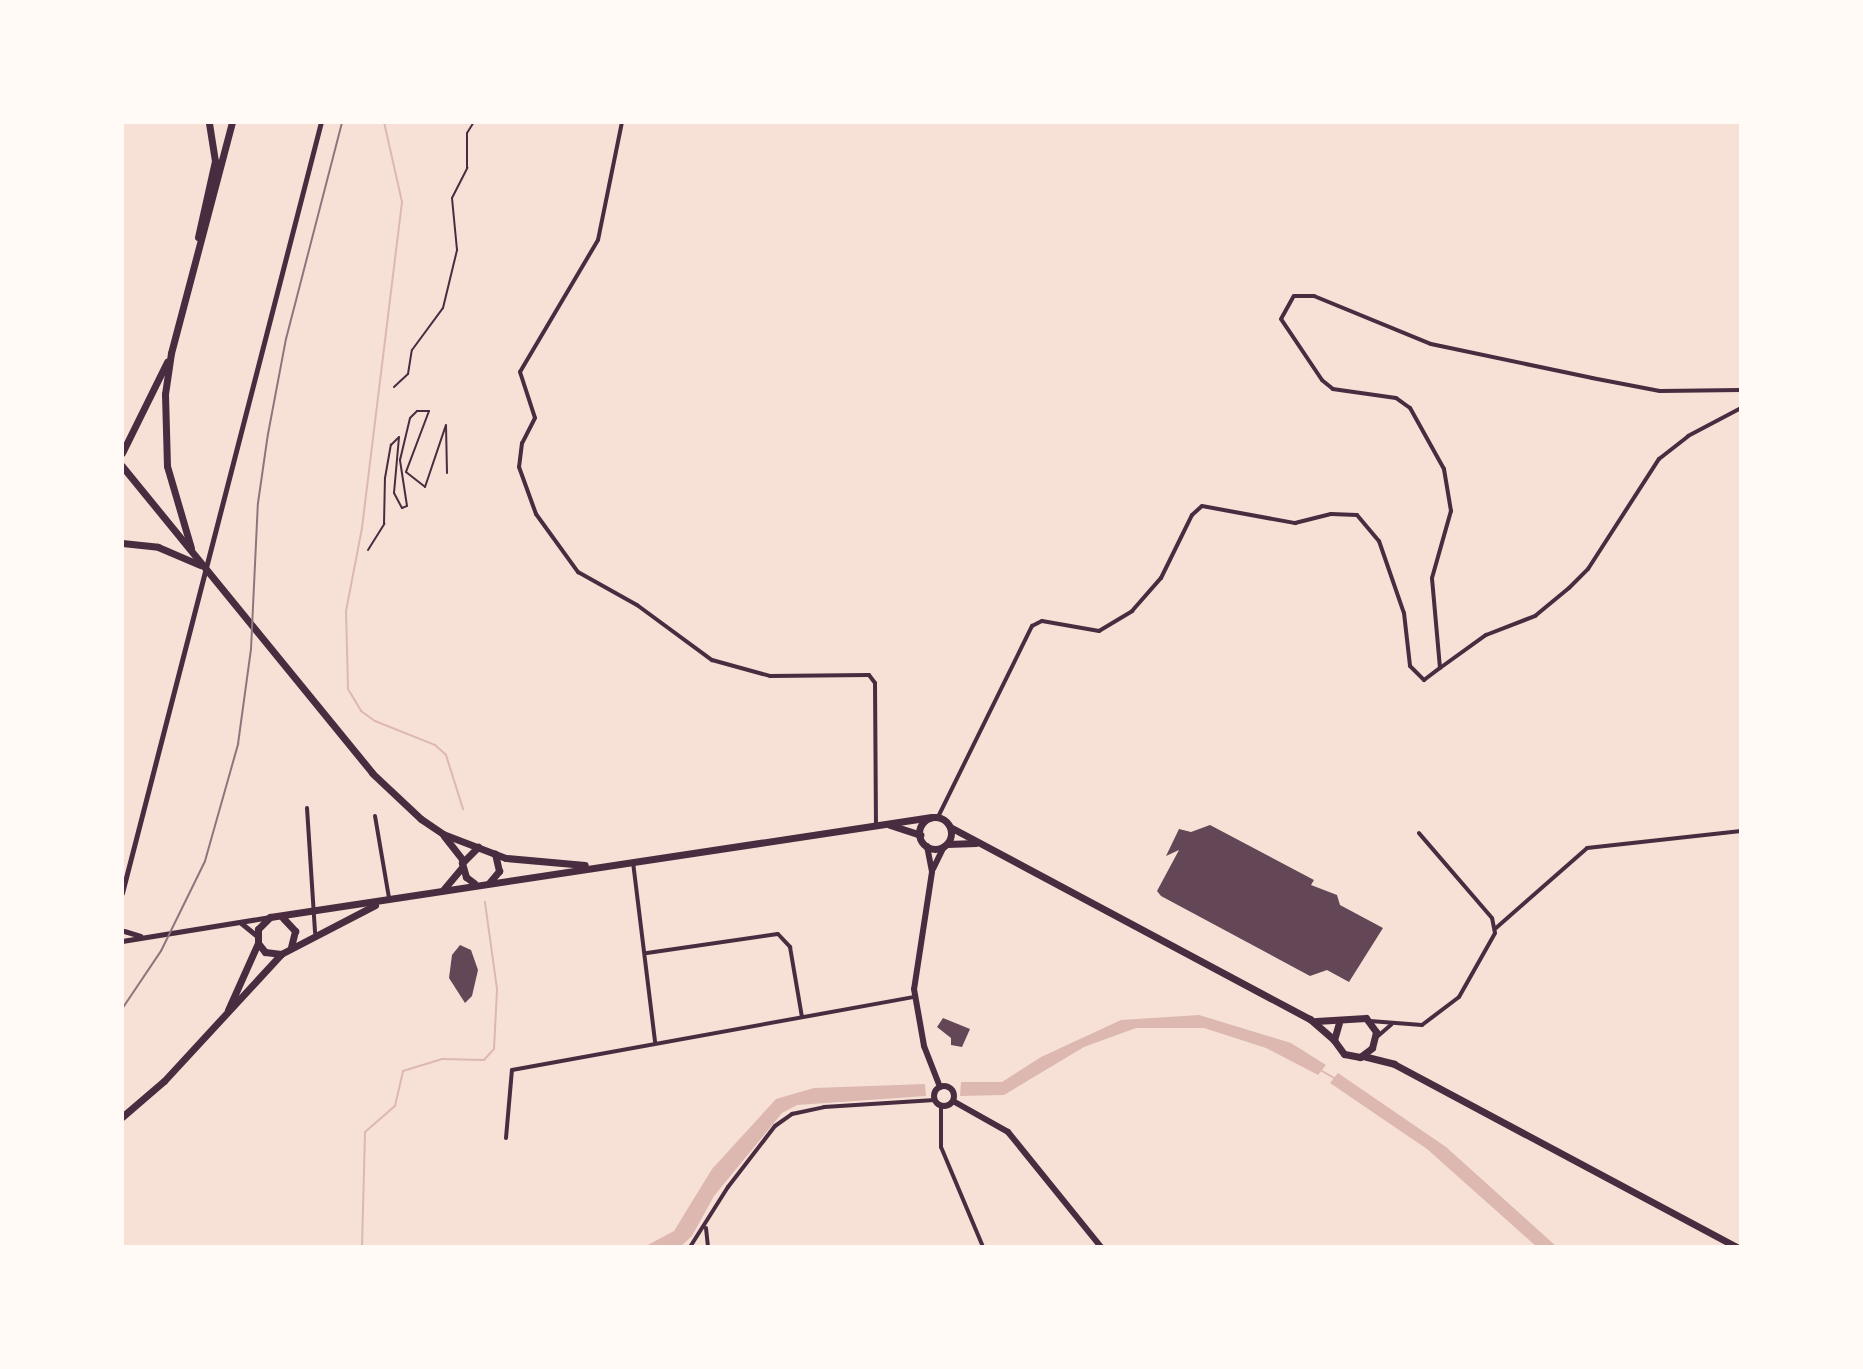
<!DOCTYPE html>
<html>
<head>
<meta charset="utf-8">
<style>
  body { margin:0 }
  #map { position:relative; width:1863px; height:1369px; overflow:hidden; background:#f7e1d7; font-family:"Work Sans",sans-serif }
  div>[style] { position:absolute }
  [style*='--x'] { left:calc(var(--x)*1px); top:calc(var(--y)*1px); width:calc(var(--w)*1px); rotate:calc(var(--a)*1deg) }
  .water>* { inset:0; background:#dcb8b0 }
  .stream>* { height:2px; margin:-1px; padding:0 1px; transform-origin:1px; border-radius:1px; background:#dcb8b0 }
  .building>* { inset:0; background:#644757 }
  .path>* { height:2px; margin:-1px; padding:0 1px; transform-origin:1px; border-radius:1px; background:#4a2c40 }
  .minor>* { height:4px; margin:-2px; padding:0 2px; transform-origin:2px; border-radius:2px; background:#4a2c40 }
  .tertiary>* { height:5px; margin:-2.5px; padding:0 2.5px; transform-origin:2.5px; border-radius:2.5px; background:#4a2c40 }
  .secondary>* { height:6px; margin:-3px; padding:0 3px; transform-origin:3px; border-radius:3px; background:#4a2c40 }
  .secondary>.ring { margin:-3px; padding:0; box-sizing:content-box; background:none; border:6px solid #4a2c40; border-radius:50% }
  .primary>* { height:7px; margin:-3.5px; padding:0 3.5px; transform-origin:3.5px; border-radius:3.5px; background:#4a2c40 }
  .primary>.ring { margin:-3.5px; padding:0; box-sizing:content-box; background:none; border:7px solid #4a2c40; border-radius:50% }
  .rail>* { height:2px; margin:-1px; padding:0 1px; transform-origin:1px; border-radius:1px; background:#8f747c }
  span { translate:-50% -50%; white-space:nowrap; text-align:center; line-height:1.15; -webkit-text-stroke:8px #fffaf5; paint-order:stroke }
  .frame { position:absolute; inset:0; border:124px solid #fffaf5; pointer-events:none }
</style>
</head>
<body>
<div id="map">
  <div class="water">
    <i style="clip-path:polygon(1199px 1015px,1291px 1043px,1326px 1065px,1318px 1075px,1266px 1048px,1204px 1028px,1136px 1028px,1084px 1047px,1004px 1095px,960px 1096px,961px 1082px,1002px 1082px,1041px 1057px,1121px 1020px)"></i>
    <i style="clip-path:polygon(1338px 1073px,1446px 1147px,1557px 1247px,1537px 1247px,1427px 1149px,1330px 1083px)"></i>
    <i style="clip-path:polygon(925px 1084px,926px 1096px,797px 1105px,782px 1113px,714px 1196px,692px 1236px,680px 1247px,644px 1247px,674px 1231px,712px 1169px,776px 1099px,814px 1088px)"></i>
  </div>
  <div class="stream">
    <i style="--x:384;--y:122;--w:82;--a:77.3"></i>
    <i style="--x:402;--y:202;--w:328;--a:97"></i>
    <i style="--x:362;--y:528;--w:85;--a:100.9"></i>
    <i style="--x:346;--y:611;--w:78;--a:88.5"></i>
    <i style="--x:348;--y:689;--w:26;--a:59"></i>
    <i style="--x:361;--y:711;--w:17;--a:36"></i>
    <i style="--x:375;--y:721;--w:65;--a:21.8"></i>
    <i style="--x:435;--y:745;--w:15;--a:42"></i>
    <i style="--x:446;--y:755;--w:57;--a:72.5"></i>
    <i style="--x:1322;--y:1071;--w:14;--a:30"></i>
    <i style="--x:362;--y:1247;--w:115;--a:-88.5"></i>
    <i style="--x:365;--y:1132;--w:40;--a:-41"></i>
    <i style="--x:395;--y:1106;--w:36;--a:-77"></i>
    <i style="--x:403;--y:1071;--w:41;--a:-17.1"></i>
    <i style="--x:442;--y:1059;--w:42;--a:1.4"></i>
    <i style="--x:484;--y:1060;--w:15;--a:-48"></i>
    <i style="--x:494;--y:1049;--w:60;--a:-87.1"></i>
    <i style="--x:497;--y:989;--w:88;--a:-97.9"></i>
  </div>
  <div class="building">
    <i style="clip-path:polygon(1210px 825px,1314px 880px,1311px 885px,1337px 895px,1340px 905px,1383px 928px,1349px 982px,1327px 970px,1310px 976px,1161px 896px,1157px 891px,1179px 850px,1166px 856px,1179px 829px,1191px 832px)"></i>
    <i style="clip-path:polygon(460px 945px,471px 950px,478px 970px,472px 996px,465px 1003px,449px 978px,452px 955px)"></i>
    <i style="clip-path:polygon(943px 1018px,970px 1029px,962px 1047px,951px 1045px,951px 1038px,937px 1027px)"></i>
  </div>
  <div class="path">
    <i style="--x:394;--y:387;--w:19;--a:-43"></i>
    <i style="--x:408;--y:374;--w:24;--a:-81"></i>
    <i style="--x:412;--y:350;--w:52;--a:-53.6"></i>
    <i style="--x:443;--y:308;--w:60;--a:-76.4"></i>
    <i style="--x:457;--y:250;--w:52;--a:-95.5"></i>
    <i style="--x:452;--y:198;--w:34;--a:-63"></i>
    <i style="--x:467;--y:168;--w:35;--a:-90"></i>
    <i style="--x:467;--y:133;--w:13;--a:-58"></i>
    <i style="--x:368;--y:550;--w:31;--a:-58"></i>
    <i style="--x:384;--y:524;--w:46;--a:-88.8"></i>
    <i style="--x:385;--y:478;--w:34;--a:-80"></i>
    <i style="--x:391;--y:445;--w:11;--a:-45"></i>
    <i style="--x:399;--y:437;--w:56;--a:95.1"></i>
    <i style="--x:394;--y:493;--w:17;--a:62"></i>
    <i style="--x:402;--y:508;--w:5;--a:-22"></i>
    <i style="--x:407;--y:506;--w:47;--a:-98.7"></i>
    <i style="--x:400;--y:460;--w:43;--a:-76.6"></i>
    <i style="--x:410;--y:418;--w:10;--a:-45"></i>
    <i style="--x:417;--y:411;--w:12;--a:0"></i>
    <i style="--x:429;--y:411;--w:65;--a:110.7"></i>
    <i style="--x:406;--y:472;--w:24;--a:38"></i>
    <i style="--x:425;--y:487;--w:65;--a:-71.3"></i>
    <i style="--x:446;--y:425;--w:48;--a:88.8"></i>
  </div>
  <div class="minor">
    <i style="--x:622;--y:122;--w:120;--a:101.5"></i>
    <i style="--x:598;--y:240;--w:153;--a:120.6"></i>
    <i style="--x:520;--y:372;--w:48;--a:71.9"></i>
    <i style="--x:535;--y:418;--w:28;--a:117"></i>
    <i style="--x:522;--y:443;--w:24;--a:97"></i>
    <i style="--x:519;--y:467;--w:50;--a:70.1"></i>
    <i style="--x:536;--y:514;--w:72;--a:54.1"></i>
    <i style="--x:578;--y:572;--w:68;--a:29.2"></i>
    <i style="--x:637;--y:605;--w:93;--a:36.3"></i>
    <i style="--x:712;--y:660;--w:60;--a:15.4"></i>
    <i style="--x:770;--y:676;--w:99;--a:-0.6"></i>
    <i style="--x:869;--y:675;--w:10;--a:53"></i>
    <i style="--x:875;--y:683;--w:141;--a:89.6"></i>
    <i style="--x:1440;--y:668;--w:57;--a:-35.7"></i>
    <i style="--x:1486;--y:635;--w:53;--a:-21.2"></i>
    <i style="--x:1535;--y:616;--w:44;--a:-39.5"></i>
    <i style="--x:1569;--y:588;--w:27;--a:-45"></i>
    <i style="--x:1588;--y:569;--w:131;--a:-57.2"></i>
    <i style="--x:1659;--y:459;--w:37;--a:-38"></i>
    <i style="--x:1688;--y:436;--w:60;--a:-27.8"></i>
    <i style="--x:307;--y:808;--w:125;--a:86.3"></i>
    <i style="--x:375;--y:816;--w:83;--a:80.3"></i>
    <i style="--x:938;--y:817;--w:213;--a:-63.8"></i>
    <i style="--x:1032;--y:626;--w:11;--a:-27"></i>
    <i style="--x:1042;--y:621;--w:58;--a:10"></i>
    <i style="--x:1099;--y:631;--w:39;--a:-31"></i>
    <i style="--x:1132;--y:611;--w:44;--a:-48.7"></i>
    <i style="--x:1161;--y:578;--w:70;--a:-63.8"></i>
    <i style="--x:1192;--y:515;--w:13;--a:-42"></i>
    <i style="--x:1202;--y:506;--w:95;--a:10.4"></i>
    <i style="--x:1295;--y:523;--w:37;--a:-14"></i>
    <i style="--x:1331;--y:514;--w:26;--a:2"></i>
    <i style="--x:1357;--y:515;--w:34;--a:50"></i>
    <i style="--x:1379;--y:541;--w:76;--a:70.9"></i>
    <i style="--x:1404;--y:613;--w:53;--a:83.5"></i>
    <i style="--x:1410;--y:666;--w:20;--a:45"></i>
    <i style="--x:1424;--y:680;--w:20;--a:-37"></i>
    <i style="--x:1440;--y:668;--w:90;--a:-95.1"></i>
    <i style="--x:1432;--y:578;--w:70;--a:-74.2"></i>
    <i style="--x:1451;--y:511;--w:43;--a:-99.5"></i>
    <i style="--x:1444;--y:469;--w:70;--a:-119.1"></i>
    <i style="--x:1410;--y:408;--w:17;--a:-144"></i>
    <i style="--x:1396;--y:398;--w:64;--a:-171.9"></i>
    <i style="--x:1333;--y:389;--w:14;--a:-141"></i>
    <i style="--x:1322;--y:380;--w:73;--a:-123.9"></i>
    <i style="--x:1281;--y:319;--w:26;--a:-61"></i>
    <i style="--x:1294;--y:296;--w:20;--a:0"></i>
    <i style="--x:1314;--y:296;--w:126;--a:22.3"></i>
    <i style="--x:1431;--y:344;--w:165;--a:11.9"></i>
    <i style="--x:1592;--y:378;--w:69;--a:10.8"></i>
    <i style="--x:1660;--y:391;--w:81;--a:-0.7"></i>
    <i style="--x:633;--y:862;--w:181;--a:83"></i>
    <i style="--x:1496;--y:928;--w:121;--a:-41.3"></i>
    <i style="--x:1587;--y:848;--w:155;--a:-6.3"></i>
    <i style="--x:647;--y:953;--w:132;--a:-8.3"></i>
    <i style="--x:778;--y:934;--w:18;--a:47"></i>
    <i style="--x:790;--y:947;--w:71;--a:80.3"></i>
    <i style="--x:1370;--y:1021;--w:52;--a:4.4"></i>
    <i style="--x:1422;--y:1025;--w:46;--a:-37.1"></i>
    <i style="--x:1459;--y:997;--w:73;--a:-60.6"></i>
    <i style="--x:1495;--y:933;--w:15;--a:-101"></i>
    <i style="--x:1492;--y:918;--w:112;--a:-130.7"></i>
    <i style="--x:1378;--y:1036;--w:18;--a:-41"></i>
    <i style="--x:941;--y:1106;--w:41;--a:90"></i>
    <i style="--x:941;--y:1147;--w:108;--a:67.2"></i>
    <i style="--x:506;--y:1138;--w:68;--a:-85"></i>
    <i style="--x:512;--y:1070;--w:409;--a:-10.3"></i>
    <i style="--x:706;--y:1228;--w:19;--a:84"></i>
    <i style="--x:690;--y:1247;--w:71;--a:-57.7"></i>
    <i style="--x:728;--y:1187;--w:77;--a:-52.4"></i>
    <i style="--x:775;--y:1126;--w:21;--a:-35"></i>
    <i style="--x:792;--y:1114;--w:33;--a:-12"></i>
    <i style="--x:824;--y:1107;--w:111;--a:-3.6"></i>
  </div>
  <div class="tertiary">
    <i style="--x:122;--y:893;--w:796;--a:-75.53"></i>
    <i style="--x:241;--y:923;--w:19;--a:39"></i>
    <i style="--x:124;--y:931;--w:17;--a:17"></i>
    <i style="--x:122;--y:941;--w:150;--a:-9.2"></i>
  </div>
  <div class="secondary">
    <i style="--x:927;--y:846;--w:26;--a:79"></i>
    <i style="--x:932;--y:872;--w:118;--a:98.7"></i>
    <i style="--x:914;--y:989;--w:58;--a:80"></i>
    <i style="--x:924;--y:1046;--w:44;--a:68.7"></i>
    <i style="--x:933;--y:869;--w:25;--a:-64"></i>
    <i class="ring" style="left:934px;top:1086px;width:14px;height:14px"></i>
    <i style="--x:953;--y:1101;--w:63;--a:29.4"></i>
    <i style="--x:1008;--y:1132;--w:148;--a:51"></i>
  </div>
  <div class="primary">
    <i style="--x:198;--y:237;--w:78;--a:-77.4"></i>
    <i style="--x:215;--y:161;--w:39;--a:-99"></i>
    <i style="--x:122;--y:453;--w:102;--a:-63.7"></i>
    <i style="--x:122;--y:466;--w:396;--a:50.8"></i>
    <i style="--x:372;--y:773;--w:67;--a:43.2"></i>
    <i style="--x:421;--y:819;--w:27;--a:34"></i>
    <i style="--x:443;--y:834;--w:67;--a:20.9"></i>
    <i style="--x:506;--y:858;--w:79;--a:5.1"></i>
    <i style="--x:122;--y:543;--w:36;--a:6"></i>
    <i style="--x:158;--y:547;--w:46;--a:23.2"></i>
    <i style="--x:191;--y:548;--w:85;--a:-106.3"></i>
    <i style="--x:167;--y:466;--w:72;--a:-91.6"></i>
    <i style="--x:165;--y:394;--w:41;--a:-81.7"></i>
    <i style="--x:171;--y:353;--w:239;--a:-75.2"></i>
    <i class="ring" style="left:919px;top:817px;width:25px;height:25px"></i>
    <i style="--x:890;--y:825;--w:32;--a:18"></i>
    <i style="--x:950;--y:827;--w:408;--a:28.1"></i>
    <i style="--x:1310;--y:1019;--w:32;--a:41"></i>
    <i style="--x:444;--y:836;--w:31;--a:52"></i>
    <i style="--x:947;--y:844;--w:29;--a:-2"></i>
    <i style="--x:474;--y:883;--w:10;--a:-143"></i>
    <i style="--x:466;--y:877;--w:15;--a:-106"></i>
    <i style="--x:462;--y:863;--w:23;--a:-45"></i>
    <i style="--x:489;--y:883;--w:16;--a:-50"></i>
    <i style="--x:499;--y:871;--w:18;--a:-103"></i>
    <i style="--x:443;--y:890;--w:30;--a:-50"></i>
    <i style="--x:283;--y:918;--w:18;--a:47"></i>
    <i style="--x:295;--y:931;--w:16;--a:104"></i>
    <i style="--x:281;--y:954;--w:16;--a:-173"></i>
    <i style="--x:265;--y:952;--w:11;--a:-128"></i>
    <i style="--x:258;--y:943;--w:14;--a:-90"></i>
    <i style="--x:258;--y:929;--w:17;--a:-45"></i>
    <i style="--x:270;--y:917;--w:669;--a:-8.6"></i>
    <i style="--x:228;--y:1010;--w:73;--a:-65.9"></i>
    <i style="--x:1316;--y:1021;--w:50;--a:-3.4"></i>
    <i style="--x:1366;--y:1018;--w:17;--a:54"></i>
    <i style="--x:1376;--y:1032;--w:16;--a:104"></i>
    <i style="--x:1372;--y:1048;--w:15;--a:143"></i>
    <i style="--x:1360;--y:1057;--w:16;--a:-169"></i>
    <i style="--x:1344;--y:1054;--w:17;--a:-126"></i>
    <i style="--x:1334;--y:1040;--w:18;--a:-74"></i>
    <i style="--x:1363;--y:1056;--w:32;--a:14"></i>
    <i style="--x:1394;--y:1064;--w:389;--a:28.1"></i>
    <i style="--x:122;--y:1117;--w:55;--a:-40.6"></i>
    <i style="--x:164;--y:1081;--w:173;--a:-47.3"></i>
    <i style="--x:281;--y:954;--w:106;--a:-27.5"></i>
  </div>
  <div class="rail">
    <i style="--x:122;--y:1009;--w:70;--a:-56.1"></i>
    <i style="--x:161;--y:951;--w:100;--a:-63.9"></i>
    <i style="--x:205;--y:861;--w:122;--a:-74.2"></i>
    <i style="--x:238;--y:744;--w:96;--a:-82.2"></i>
    <i style="--x:251;--y:649;--w:146;--a:-87.3"></i>
    <i style="--x:258;--y:503;--w:70;--a:-81.8"></i>
    <i style="--x:268;--y:434;--w:97;--a:-79.3"></i>
    <i style="--x:286;--y:339;--w:224;--a:-75.5"></i>
  </div>
  <div class="frame"></div>
</div>
</body>
</html>
